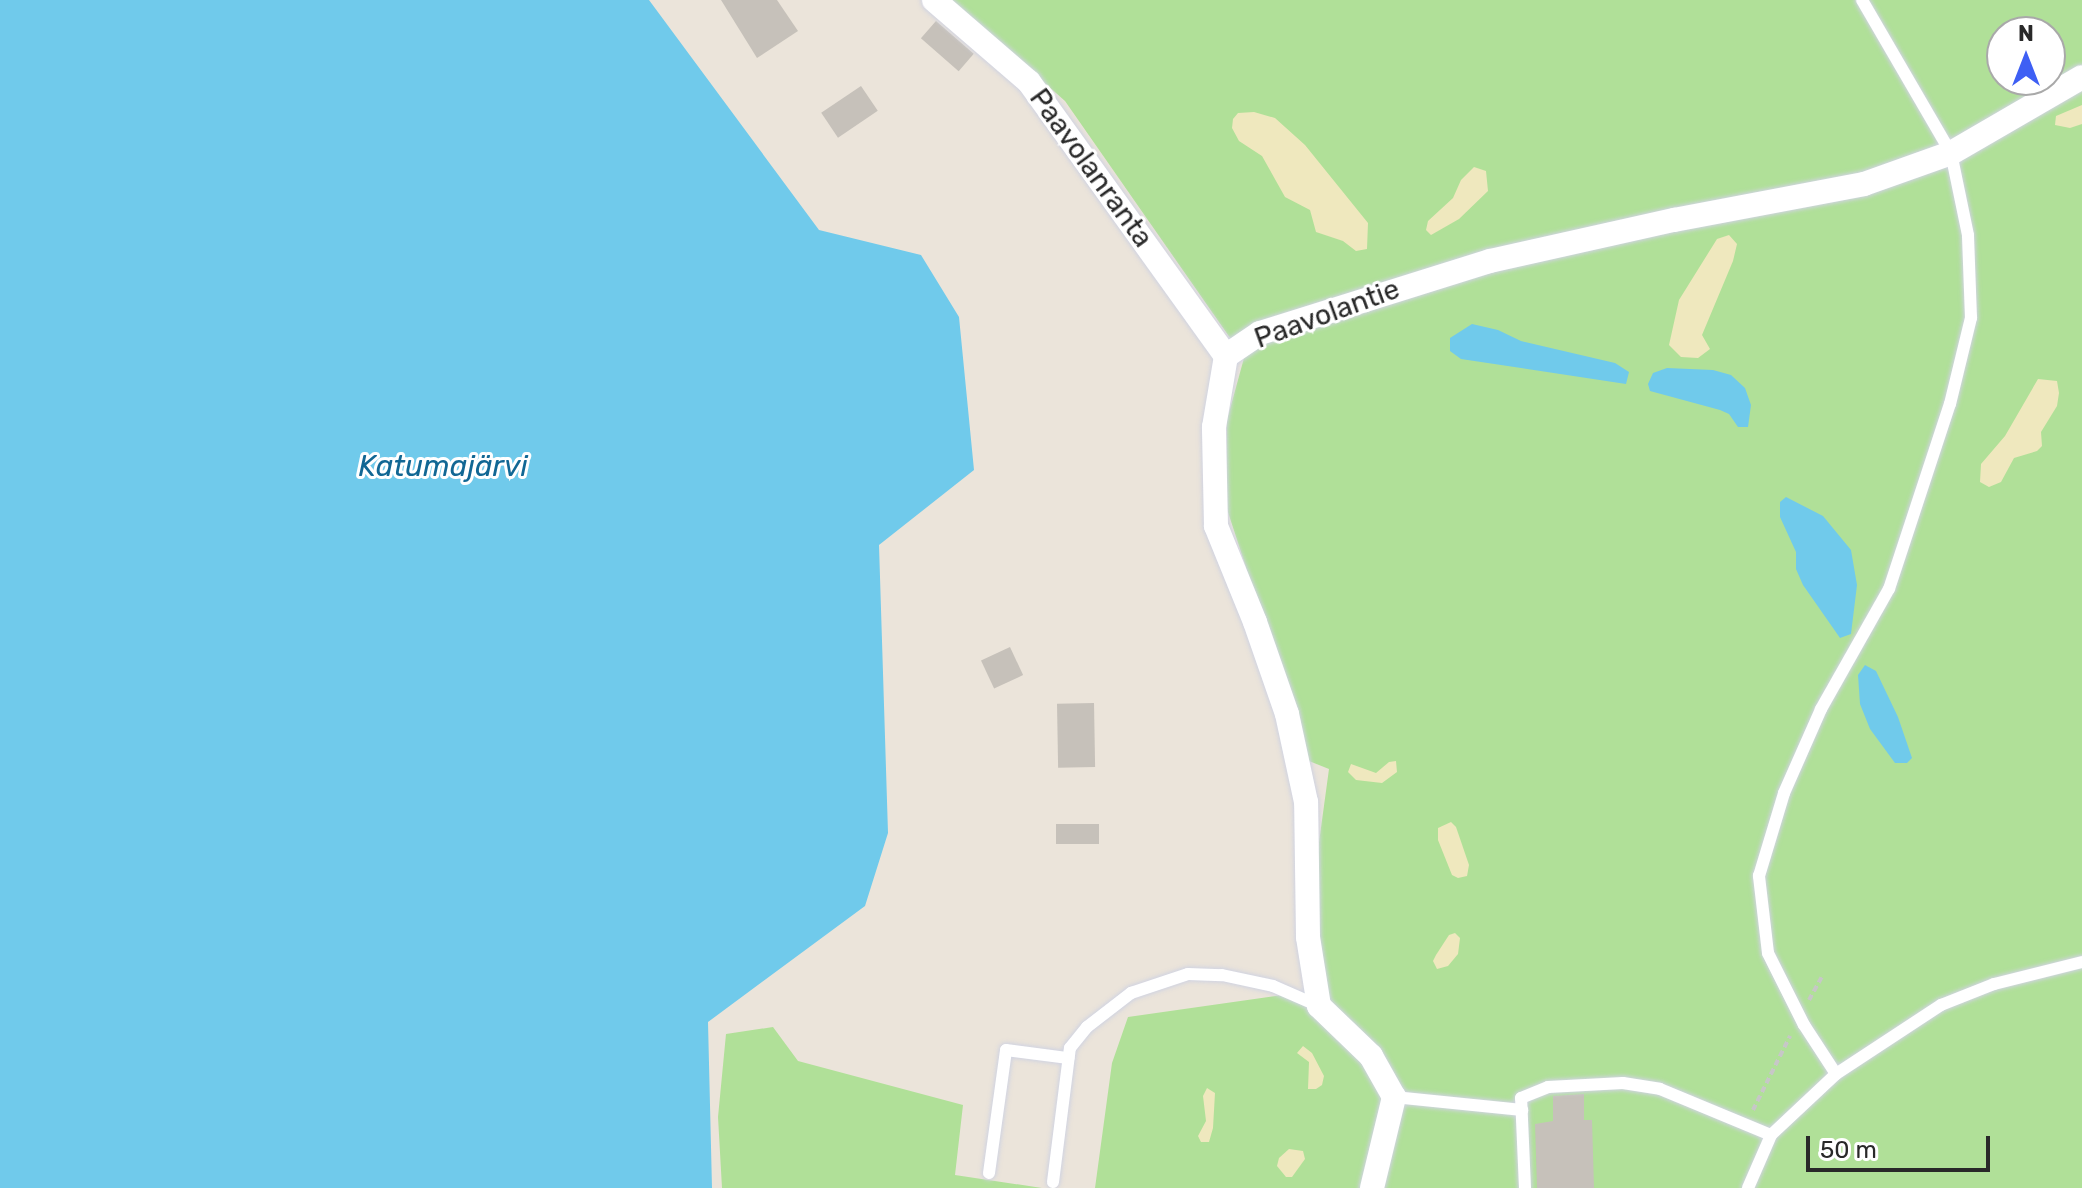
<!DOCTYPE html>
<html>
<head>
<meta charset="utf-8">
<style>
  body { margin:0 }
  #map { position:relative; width:2082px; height:1188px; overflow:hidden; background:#ebe4da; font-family:Rubik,sans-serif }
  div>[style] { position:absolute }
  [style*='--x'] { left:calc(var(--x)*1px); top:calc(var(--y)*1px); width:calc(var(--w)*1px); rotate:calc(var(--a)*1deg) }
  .green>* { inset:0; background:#b0e098 }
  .sand>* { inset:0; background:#efe8be }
  .water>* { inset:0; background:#70caeb }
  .building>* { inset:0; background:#c6c1ba; transform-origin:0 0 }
  .path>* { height:4px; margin-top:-2px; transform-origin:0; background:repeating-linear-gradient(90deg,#c7c7c7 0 6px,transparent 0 10px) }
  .roads { filter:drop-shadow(0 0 2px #d0d3e1) drop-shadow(0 0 2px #d0d3e1) }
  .lane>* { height:12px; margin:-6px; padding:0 6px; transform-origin:6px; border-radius:6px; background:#fff }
  .street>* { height:24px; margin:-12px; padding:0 12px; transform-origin:12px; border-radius:12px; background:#fff }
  span { translate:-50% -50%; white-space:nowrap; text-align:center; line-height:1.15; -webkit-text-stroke:6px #fff; paint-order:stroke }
  .street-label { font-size:28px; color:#292929 }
  .water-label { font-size:30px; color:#116794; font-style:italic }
  .north { position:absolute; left:1986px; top:16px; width:80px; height:80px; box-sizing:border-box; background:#fff; border:2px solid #a9a9a9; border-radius:50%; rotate:0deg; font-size:22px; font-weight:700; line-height:32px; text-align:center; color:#292929 }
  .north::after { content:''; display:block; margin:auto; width:28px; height:36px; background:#3e5ff4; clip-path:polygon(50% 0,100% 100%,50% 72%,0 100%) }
  .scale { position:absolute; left:1806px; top:1136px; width:184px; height:36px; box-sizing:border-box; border:4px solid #292929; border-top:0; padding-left:10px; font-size:24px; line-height:28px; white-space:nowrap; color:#292929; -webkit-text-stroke:6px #fff; paint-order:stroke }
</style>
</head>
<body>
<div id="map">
  <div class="green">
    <i style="clip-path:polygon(evenodd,951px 0,2082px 0,2082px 1188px,1095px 1188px,1112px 1063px,1128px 1017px,1325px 989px,1308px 923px,1329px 769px,1309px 761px,1226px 506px,1227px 420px,1244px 358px,1065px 101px,951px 0,2002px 32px,2050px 32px,2050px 80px,2002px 80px,2002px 32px)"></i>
    <i style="clip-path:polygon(773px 1027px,798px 1061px,963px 1105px,955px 1175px,1042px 1188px,722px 1188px,718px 1117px,726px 1034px)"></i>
  </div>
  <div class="sand">
    <i style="clip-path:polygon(2082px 105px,2082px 124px,2070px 128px,2055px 125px,2056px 116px)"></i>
    <i style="clip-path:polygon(1254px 112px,1275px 118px,1305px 145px,1368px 223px,1367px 249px,1356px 251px,1343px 241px,1316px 232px,1310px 210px,1285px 197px,1262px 156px,1239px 141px,1232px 128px,1233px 119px,1238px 113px)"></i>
    <i style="clip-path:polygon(1474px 167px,1486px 171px,1488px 191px,1459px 219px,1431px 235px,1426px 230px,1428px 221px,1453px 198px,1461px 180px)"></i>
    <i style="clip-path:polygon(1729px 235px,1737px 244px,1733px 261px,1702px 335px,1710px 349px,1698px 358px,1681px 357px,1669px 345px,1679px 300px,1717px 239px)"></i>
    <i style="clip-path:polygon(2038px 379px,2057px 381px,2059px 393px,2057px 406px,2041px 432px,2042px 446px,2037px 451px,2014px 458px,2001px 482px,1989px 487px,1980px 482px,1981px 464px,2005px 436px)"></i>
    <i style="clip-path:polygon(1396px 761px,1397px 772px,1382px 783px,1356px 780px,1348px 772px,1351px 764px,1376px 773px,1389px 762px)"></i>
    <i style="clip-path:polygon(1451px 822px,1456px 827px,1469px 865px,1467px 876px,1458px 878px,1452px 875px,1438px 840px,1438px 828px)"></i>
    <i style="clip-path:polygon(1455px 933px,1460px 938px,1458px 954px,1448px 966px,1437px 969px,1433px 961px,1436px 955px,1449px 935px)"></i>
    <i style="clip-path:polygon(1303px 1046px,1312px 1053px,1324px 1076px,1322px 1085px,1316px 1089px,1308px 1089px,1309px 1062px,1297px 1053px)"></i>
    <i style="clip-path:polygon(1207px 1088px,1215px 1093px,1213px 1128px,1209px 1142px,1201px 1142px,1198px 1136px,1206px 1121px,1203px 1096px)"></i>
    <i style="clip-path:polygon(1289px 1149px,1303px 1151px,1305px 1159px,1292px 1177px,1286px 1177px,1277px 1166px,1279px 1158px)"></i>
  </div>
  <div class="water">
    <i style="clip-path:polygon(0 0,649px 0,819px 230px,921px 255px,959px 317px,974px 470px,879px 545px,888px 833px,865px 906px,708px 1022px,712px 1188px,0 1188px)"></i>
    <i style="clip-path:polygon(1472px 324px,1498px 330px,1521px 341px,1615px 363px,1629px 372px,1626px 384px,1461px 359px,1450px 351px,1450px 338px)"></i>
    <i style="clip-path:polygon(1667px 368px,1713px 370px,1731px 375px,1745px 388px,1751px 405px,1748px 427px,1738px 427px,1729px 414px,1720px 410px,1650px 391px,1648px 384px,1653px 373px)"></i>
    <i style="clip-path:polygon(1786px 497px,1823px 516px,1851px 550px,1857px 585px,1851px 634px,1840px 638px,1803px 585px,1796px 569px,1796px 552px,1780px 517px,1780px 502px)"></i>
    <i style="clip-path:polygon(1865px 665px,1876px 671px,1898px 717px,1912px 758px,1907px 763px,1895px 763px,1870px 729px,1860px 704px,1858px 675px)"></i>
  </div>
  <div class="building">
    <i style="clip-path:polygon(721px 0,777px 0,798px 31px,757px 58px)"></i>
    <i style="left:936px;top:21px;width:50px;height:23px;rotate:41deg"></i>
    <i style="left:861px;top:86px;width:30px;height:48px;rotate:56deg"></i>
    <i style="left:1010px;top:647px;width:31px;height:32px;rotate:65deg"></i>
    <i style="left:1094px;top:703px;width:64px;height:37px;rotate:89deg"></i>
    <i style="left:1056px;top:824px;width:43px;height:20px"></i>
    <i style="clip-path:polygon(1584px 1094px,1584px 1120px,1592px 1120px,1594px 1188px,1537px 1188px,1535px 1124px,1553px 1121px,1553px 1096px)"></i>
  </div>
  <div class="path">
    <i style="--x:1809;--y:1000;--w:26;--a:-61"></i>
    <i style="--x:1753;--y:1110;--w:83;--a:-63.4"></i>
  </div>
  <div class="roads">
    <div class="lane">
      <i style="--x:1836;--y:1074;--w:59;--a:-123.1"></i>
      <i style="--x:1804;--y:1025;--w:80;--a:-116.6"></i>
      <i style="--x:1768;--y:953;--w:78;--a:-96.7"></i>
      <i style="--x:1759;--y:876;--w:87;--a:-73.2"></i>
      <i style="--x:1784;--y:793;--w:92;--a:-66.2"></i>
      <i style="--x:1821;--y:709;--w:138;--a:-60.5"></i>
      <i style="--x:1889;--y:589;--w:195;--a:-71.8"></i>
      <i style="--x:1950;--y:404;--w:89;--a:-76.3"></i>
      <i style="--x:1971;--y:318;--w:83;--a:-92.1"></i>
      <i style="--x:1968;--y:235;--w:84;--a:-101.7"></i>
      <i style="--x:1951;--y:153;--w:177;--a:-120.2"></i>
      <i style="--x:1394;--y:1097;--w:129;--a:5.8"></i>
      <i style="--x:989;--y:1173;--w:124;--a:-82.1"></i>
      <i style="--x:1006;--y:1050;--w:63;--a:7.4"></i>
      <i style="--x:1053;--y:1182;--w:135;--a:-82.8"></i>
      <i style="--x:1070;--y:1048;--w:27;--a:-51"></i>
      <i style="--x:1087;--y:1027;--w:56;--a:-37.7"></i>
      <i style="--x:1131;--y:993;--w:60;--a:-18.4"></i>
      <i style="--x:1188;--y:974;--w:34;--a:2"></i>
      <i style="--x:1222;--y:975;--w:52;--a:12.2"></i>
      <i style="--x:1273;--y:986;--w:50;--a:23.5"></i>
      <i style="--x:1525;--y:1188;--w:90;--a:-92.5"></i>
      <i style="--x:1521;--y:1098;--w:29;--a:-22"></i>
      <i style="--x:1548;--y:1087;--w:75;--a:-3.1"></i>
      <i style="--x:1623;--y:1083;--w:37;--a:9"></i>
      <i style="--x:1660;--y:1089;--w:120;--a:22.5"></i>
      <i style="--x:1748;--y:1188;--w:58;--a:-66.5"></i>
      <i style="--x:1771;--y:1135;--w:89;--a:-43.2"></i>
      <i style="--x:1836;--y:1074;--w:126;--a:-33.3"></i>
      <i style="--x:1941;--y:1005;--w:57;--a:-21.6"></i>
      <i style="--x:1994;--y:984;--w:91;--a:-14"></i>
    </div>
    <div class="street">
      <i style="--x:934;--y:0;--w:125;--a:40.8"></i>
      <i style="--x:1029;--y:82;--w:337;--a:54.3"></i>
      <i style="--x:1372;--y:1188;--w:94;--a:-76.4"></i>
      <i style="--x:1394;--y:1097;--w:47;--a:-119.3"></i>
      <i style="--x:1371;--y:1056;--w:72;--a:-136.1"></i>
      <i style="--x:1319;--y:1006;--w:70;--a:-99.1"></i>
      <i style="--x:1308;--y:937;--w:135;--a:-90.8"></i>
      <i style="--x:1306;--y:802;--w:90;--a:-102.2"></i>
      <i style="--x:1287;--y:714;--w:97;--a:-109.2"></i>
      <i style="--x:1255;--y:622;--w:104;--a:-112.1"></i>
      <i style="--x:1216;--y:526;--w:99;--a:-91.2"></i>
      <i style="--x:1214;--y:427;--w:72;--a:-80.4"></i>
      <i style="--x:1226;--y:356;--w:41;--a:-34.1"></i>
      <i style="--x:1260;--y:333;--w:241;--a:-17.4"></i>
      <i style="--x:1490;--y:261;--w:189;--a:-12.6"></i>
      <i style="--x:1674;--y:220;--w:193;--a:-10.7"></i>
      <i style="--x:1864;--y:184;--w:92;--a:-19.6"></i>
      <i style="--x:1951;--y:153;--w:151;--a:-30.1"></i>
    </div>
  </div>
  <div class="street-label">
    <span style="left:1091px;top:168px;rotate:54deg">Paavolanranta</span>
    <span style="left:1327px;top:314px;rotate:-20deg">Paavolantie</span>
  </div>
  <div class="water-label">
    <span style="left:443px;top:466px">Katumajärvi</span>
  </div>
  <div class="north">N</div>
  <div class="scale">50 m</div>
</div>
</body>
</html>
